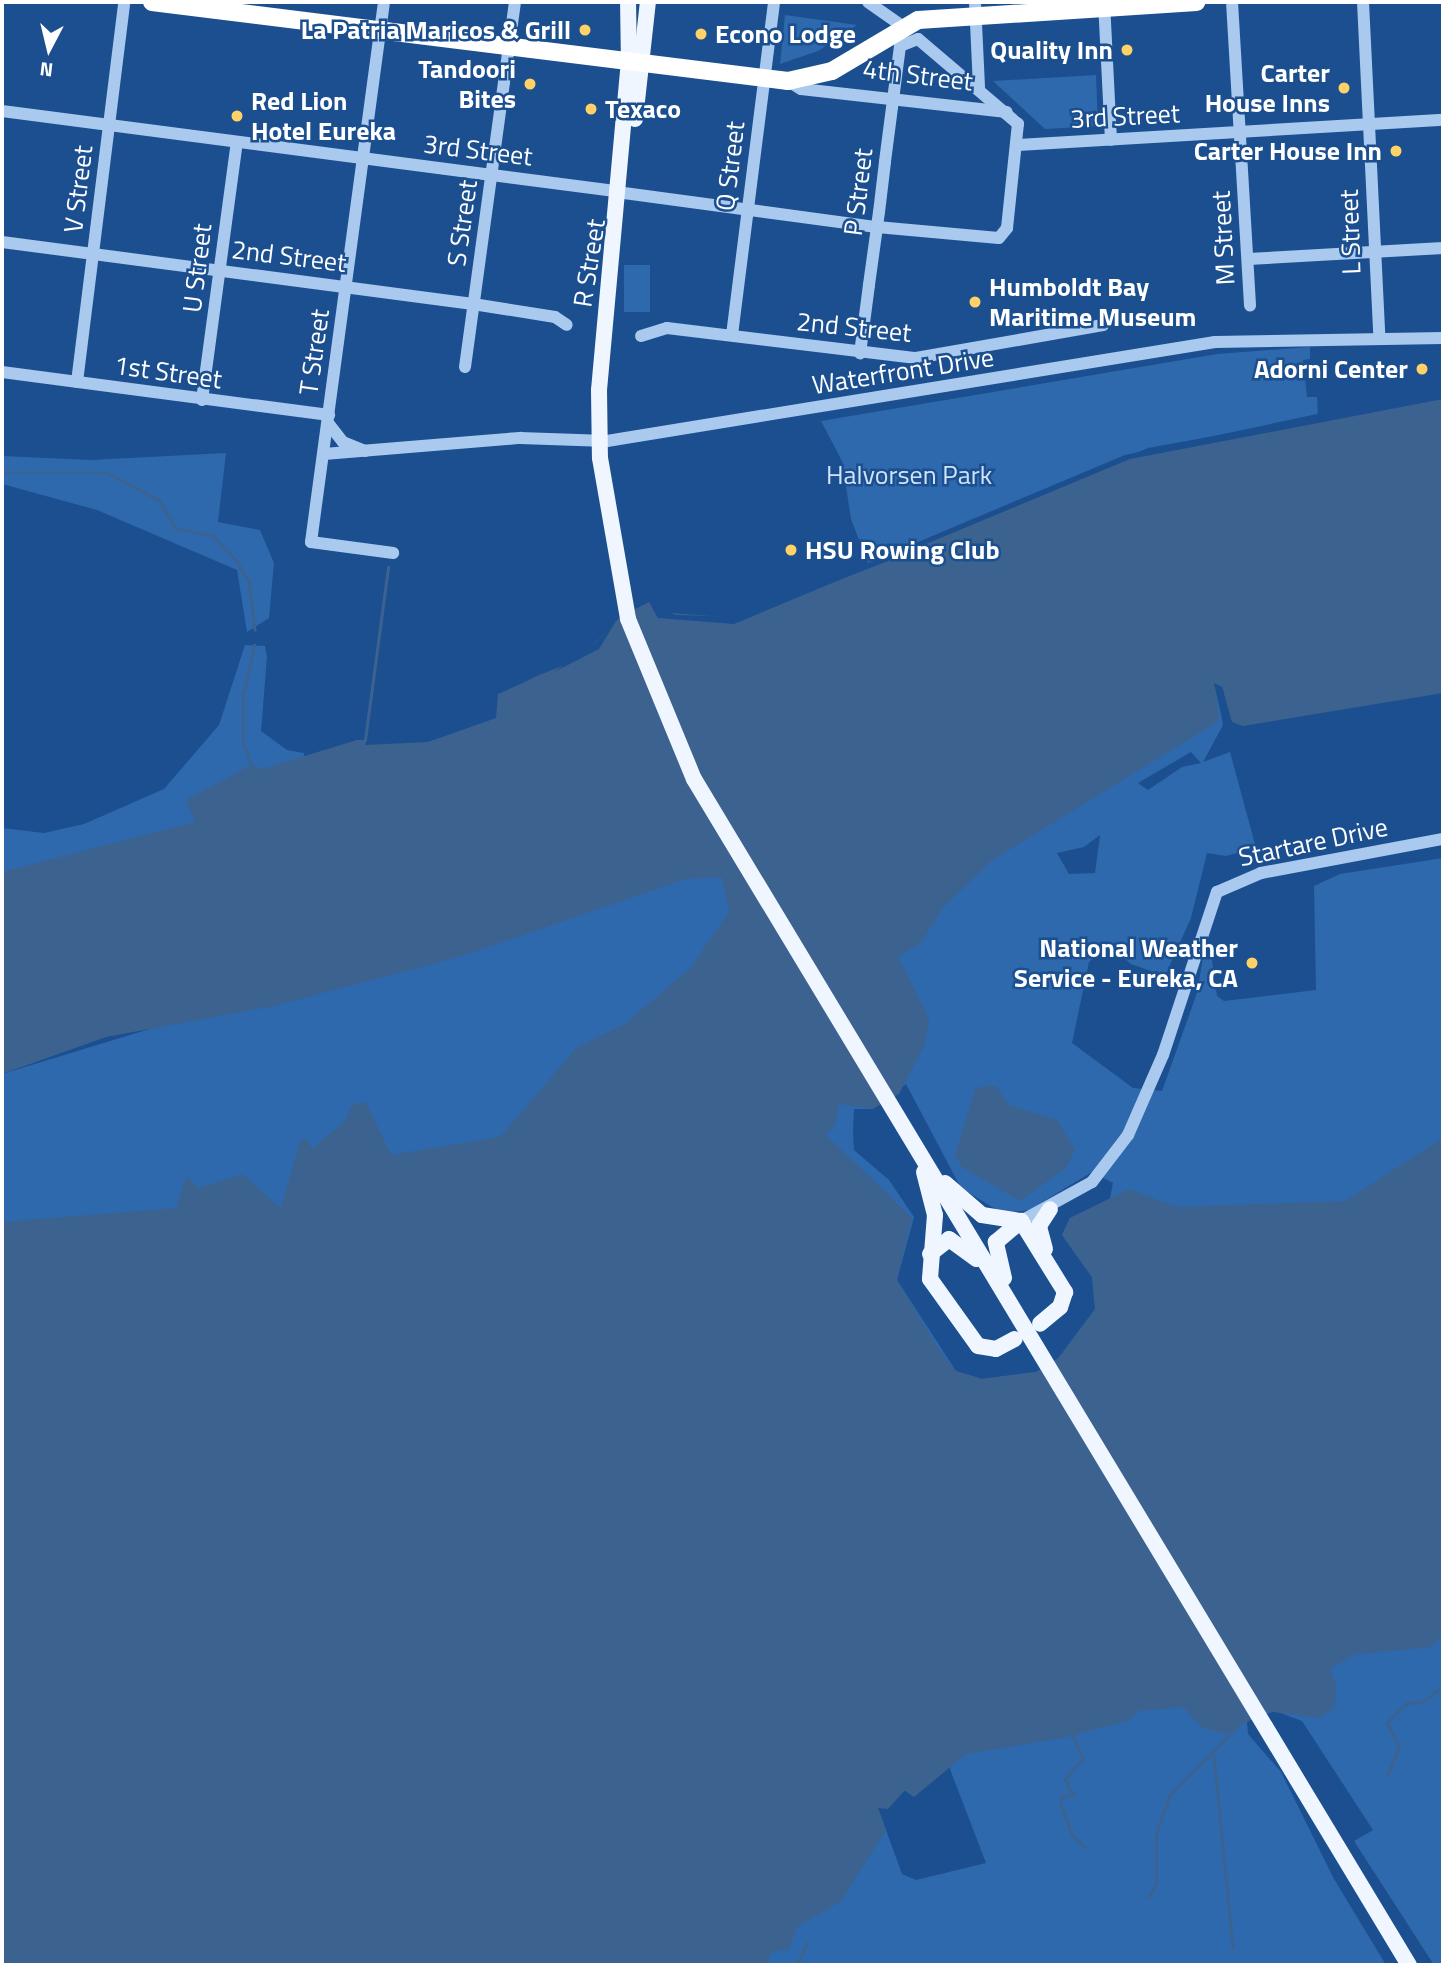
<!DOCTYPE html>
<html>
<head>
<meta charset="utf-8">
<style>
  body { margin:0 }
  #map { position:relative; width:1445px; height:1967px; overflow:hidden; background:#1b4f8f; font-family:"Titillium Web",sans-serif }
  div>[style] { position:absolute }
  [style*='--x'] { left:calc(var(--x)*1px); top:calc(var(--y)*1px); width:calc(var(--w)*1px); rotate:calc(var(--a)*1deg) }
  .green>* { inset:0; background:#2e69ad; transform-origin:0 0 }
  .water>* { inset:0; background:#3c6290 }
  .pier>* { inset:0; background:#1b4f8f }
  .stream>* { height:2.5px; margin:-1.25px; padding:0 1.25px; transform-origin:1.25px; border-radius:1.25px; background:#3c6290 }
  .minor>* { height:12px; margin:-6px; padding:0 6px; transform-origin:6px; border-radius:6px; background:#a9c9ee }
  .major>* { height:16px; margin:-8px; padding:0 8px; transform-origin:8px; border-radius:8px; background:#f0f6ff }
  .highway>* { height:18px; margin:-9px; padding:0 9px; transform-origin:9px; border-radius:9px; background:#fff }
  .major-bridge>* { height:16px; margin:-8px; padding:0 8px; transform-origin:8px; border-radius:8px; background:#f0f6ff }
  .dots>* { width:19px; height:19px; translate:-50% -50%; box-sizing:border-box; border:4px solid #1b4f8f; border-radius:50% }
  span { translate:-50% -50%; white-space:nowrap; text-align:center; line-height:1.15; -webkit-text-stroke:5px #1b4f8f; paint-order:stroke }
  .poi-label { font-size:26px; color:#fff; font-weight:700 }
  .right { translate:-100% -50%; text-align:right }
  .left { translate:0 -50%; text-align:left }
  .street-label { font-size:26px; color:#fff }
  .park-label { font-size:26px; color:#cfe3fa }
  .frame { position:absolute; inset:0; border:4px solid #fff; pointer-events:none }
  .north { position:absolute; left:14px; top:14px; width:70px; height:70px; -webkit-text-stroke:5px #1b4f8f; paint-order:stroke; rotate:187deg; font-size:19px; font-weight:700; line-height:28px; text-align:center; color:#fff }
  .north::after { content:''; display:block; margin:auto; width:24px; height:32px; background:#fff; clip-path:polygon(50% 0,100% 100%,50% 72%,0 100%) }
</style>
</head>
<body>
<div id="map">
  <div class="green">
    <i style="clip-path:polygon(785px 15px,857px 25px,818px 51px,780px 64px)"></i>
    <i style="clip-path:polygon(1096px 75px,1098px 126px,1045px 129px,993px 81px)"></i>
    <i style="left:624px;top:265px;width:26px;height:47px"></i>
    <i style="clip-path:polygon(1310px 347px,1310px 359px,1303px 360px,1307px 397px,1317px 397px,1318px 417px,1148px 448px,869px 566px,851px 519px,842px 461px,821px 421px,1217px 354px)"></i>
    <i style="clip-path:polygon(226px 453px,218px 522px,260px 530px,274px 563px,269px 618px,247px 632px,237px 570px,97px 510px,2px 484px,2px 456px,90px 460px)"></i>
    <i style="clip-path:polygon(628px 619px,641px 657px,484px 730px,300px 783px,203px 821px,197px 831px,2px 906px,2px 828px,44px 833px,84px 824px,164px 789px,219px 725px,245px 645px,265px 646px,267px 657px,261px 731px,287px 750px,304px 753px,304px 759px,357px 740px,372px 747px,428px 742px,495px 718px,498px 694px,584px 661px)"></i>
    <i style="clip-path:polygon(evenodd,1216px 687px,1223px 725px,1203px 762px,1230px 752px,1256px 848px,1226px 856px,1207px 853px,1191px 918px,1165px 976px,1131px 964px,1109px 945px,1089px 962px,1072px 1043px,1133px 1088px,1162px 1091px,1197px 993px,1204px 951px,1211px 953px,1217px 996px,1224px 1001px,1316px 990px,1314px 886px,1340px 874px,1443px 858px,1443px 1297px,2px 1928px,2px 1074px,710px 858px,867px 942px,1216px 687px,1191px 752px,1201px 763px,1182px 767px,1148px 790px,1138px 783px,1191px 752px,1216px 687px,1100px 835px,1095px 873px,1069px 874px,1057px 853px,1084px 847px,1100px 835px,1216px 687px,906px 1084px,961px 1188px,1002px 1213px,1029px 1210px,1092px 1172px,1113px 1183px,1110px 1199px,1070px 1218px,1062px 1235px,1092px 1277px,1095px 1309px,1062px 1356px,1036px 1372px,982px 1379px,956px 1371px,897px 1280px,914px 1217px,889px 1180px,854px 1150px,853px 1130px,854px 1109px,873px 1109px,906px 1084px)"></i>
    <i style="clip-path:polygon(evenodd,1443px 1596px,1443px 1965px,1434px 1965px,1354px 1841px,1373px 1830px,1302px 1721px,1275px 1711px,1247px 1721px,1248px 1734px,1281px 1772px,1334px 1879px,1386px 1965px,548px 1965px,897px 1763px,1443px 1596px,948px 1764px,986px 1863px,916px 1880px,902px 1874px,878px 1808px,904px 1790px,914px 1797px,948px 1764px)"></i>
  </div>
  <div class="water">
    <i style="clip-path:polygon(1443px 395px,1443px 696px,1238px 728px,1228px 717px,1223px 689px,1216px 687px,1219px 721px,991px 861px,942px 909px,920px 944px,898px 956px,929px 1019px,925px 1044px,899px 1094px,873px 1109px,839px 1104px,836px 1124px,826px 1135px,912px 1218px,897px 1280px,942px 1354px,956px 1371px,982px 1379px,1036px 1372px,1056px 1361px,1095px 1309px,1092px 1277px,1062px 1235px,1070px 1218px,1129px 1189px,1177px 1207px,1345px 1201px,1443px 1138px,1443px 1635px,1431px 1647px,1354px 1655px,1330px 1669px,1337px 1688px,1334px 1708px,1319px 1718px,1267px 1711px,1226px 1734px,1203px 1728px,1183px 1707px,1138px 1711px,1130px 1720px,1063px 1738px,966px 1754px,914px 1797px,905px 1790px,888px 1809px,878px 1808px,886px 1830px,841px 1901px,797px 1927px,789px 1949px,772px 1952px,766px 1965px,2px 1965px,2px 1222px,176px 1208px,186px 1176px,199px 1188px,242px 1174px,281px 1208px,300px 1141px,306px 1138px,312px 1149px,345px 1121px,352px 1105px,366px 1102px,391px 1155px,500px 1137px,577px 1047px,625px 1024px,691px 967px,729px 912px,722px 877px,686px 879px,459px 957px,274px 1006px,106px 1037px,2px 1074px,2px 872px,195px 822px,186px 800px,251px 765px,262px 769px,357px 740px,428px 740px,496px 714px,496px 692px,580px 659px,620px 617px,649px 602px,656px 612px,739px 618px,904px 555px,936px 534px,1127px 455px)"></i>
    <i style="clip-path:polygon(984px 1086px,996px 1086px,1009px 1105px,1057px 1120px,1075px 1150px,1066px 1168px,1020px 1201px,962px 1167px,955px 1155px,975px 1089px)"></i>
  </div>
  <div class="pier">
    <i style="clip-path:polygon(1443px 395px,1443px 399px,1130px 459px,734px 624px,658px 618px,651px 606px,676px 615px,740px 617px,1125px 455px,1383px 400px)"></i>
    <i style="clip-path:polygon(616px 621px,599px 649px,554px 672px,595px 644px)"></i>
    <i style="clip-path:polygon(536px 677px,498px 694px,496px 718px,428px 742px,365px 745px,368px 737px,427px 736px,491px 714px,494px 690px)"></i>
    <i style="clip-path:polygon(1214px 683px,1222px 687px,1232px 722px,1243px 726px,1443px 693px,1443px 700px,1238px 732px,1225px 718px,1219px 691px,1220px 710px)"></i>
  </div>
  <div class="stream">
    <i style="--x:2;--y:473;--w:106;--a:0"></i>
    <i style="--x:108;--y:473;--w:58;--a:27.9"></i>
    <i style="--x:159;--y:500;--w:33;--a:59"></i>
    <i style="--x:176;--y:528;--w:38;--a:12"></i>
    <i style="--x:213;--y:536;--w:33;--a:46"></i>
    <i style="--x:236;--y:560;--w:25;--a:58"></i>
    <i style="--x:249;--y:581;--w:49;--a:83"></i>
    <i style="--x:365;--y:740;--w:174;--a:-82.4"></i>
    <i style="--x:251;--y:765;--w:23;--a:-110"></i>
    <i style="--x:243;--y:743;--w:48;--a:-90"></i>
    <i style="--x:243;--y:695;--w:51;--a:-77.6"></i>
    <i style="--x:1073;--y:1735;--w:26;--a:67"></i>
    <i style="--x:1083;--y:1759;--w:28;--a:131"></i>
    <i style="--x:1065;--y:1780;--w:17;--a:59"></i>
    <i style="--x:1074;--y:1795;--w:12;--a:171"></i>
    <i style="--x:1062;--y:1797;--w:8;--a:97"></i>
    <i style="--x:1061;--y:1805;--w:33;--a:69"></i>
    <i style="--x:1073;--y:1836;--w:16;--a:40"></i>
    <i style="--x:1214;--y:1756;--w:192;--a:84.3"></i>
    <i style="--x:1387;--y:1775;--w:30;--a:-67"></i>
    <i style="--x:1399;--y:1747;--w:27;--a:-117"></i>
    <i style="--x:1387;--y:1723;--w:28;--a:-45"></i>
    <i style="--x:1407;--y:1703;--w:16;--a:-4"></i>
    <i style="--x:1423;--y:1702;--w:26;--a:-39"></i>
    <i style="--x:1149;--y:1896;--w:15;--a:-62"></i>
    <i style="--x:1156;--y:1883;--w:49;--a:-90"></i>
    <i style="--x:1156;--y:1834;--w:40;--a:-71.1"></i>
    <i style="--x:1169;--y:1796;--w:95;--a:-45.4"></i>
    <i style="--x:797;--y:1965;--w:24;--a:-66"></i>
  </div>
  <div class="minor">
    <i style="--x:384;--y:2;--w:545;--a:97.7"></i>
    <i style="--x:311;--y:542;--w:83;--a:7.6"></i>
    <i style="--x:868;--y:2;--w:42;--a:35.2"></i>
    <i style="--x:975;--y:2;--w:86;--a:87.3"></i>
    <i style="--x:1104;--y:2;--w:138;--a:87.1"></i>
    <i style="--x:1232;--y:2;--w:304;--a:86.6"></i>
    <i style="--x:1363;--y:2;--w:333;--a:87.2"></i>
    <i style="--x:788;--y:81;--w:15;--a:32"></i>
    <i style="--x:801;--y:89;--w:207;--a:6.4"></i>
    <i style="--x:2;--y:111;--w:618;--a:7.44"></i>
    <i style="--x:1018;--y:145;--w:426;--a:-3.4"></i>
    <i style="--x:624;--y:193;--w:255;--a:7.7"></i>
    <i style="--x:877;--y:227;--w:122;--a:5.2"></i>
    <i style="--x:999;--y:238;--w:13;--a:-51"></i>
    <i style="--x:1007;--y:228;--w:105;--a:-84"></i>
    <i style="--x:1018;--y:124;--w:131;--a:-139.6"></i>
    <i style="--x:918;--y:39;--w:19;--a:159"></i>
    <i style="--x:900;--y:46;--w:117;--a:97.4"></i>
    <i style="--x:885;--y:162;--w:50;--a:96.8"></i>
    <i style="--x:879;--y:212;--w:15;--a:98"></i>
    <i style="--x:877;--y:227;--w:59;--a:97.9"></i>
    <i style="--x:869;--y:285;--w:69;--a:97.5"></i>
    <i style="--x:2;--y:242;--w:475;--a:7.5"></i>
    <i style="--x:473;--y:304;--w:83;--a:9"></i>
    <i style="--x:555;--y:317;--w:14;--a:34"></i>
    <i style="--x:1248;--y:259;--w:195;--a:-3.2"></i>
    <i style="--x:732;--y:335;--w:336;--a:-82.8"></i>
    <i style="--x:641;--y:336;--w:27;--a:-17"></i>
    <i style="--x:667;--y:328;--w:251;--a:6.9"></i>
    <i style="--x:916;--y:358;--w:190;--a:-10"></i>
    <i style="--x:465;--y:367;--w:368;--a:-82.2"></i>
    <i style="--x:2;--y:372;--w:330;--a:7.5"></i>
    <i style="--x:77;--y:382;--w:383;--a:-82.9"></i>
    <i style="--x:202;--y:400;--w:260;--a:-82.3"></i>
    <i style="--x:328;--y:423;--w:24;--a:52"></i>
    <i style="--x:343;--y:442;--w:24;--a:22"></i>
    <i style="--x:324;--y:454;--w:197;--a:-4.7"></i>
    <i style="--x:520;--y:438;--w:87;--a:2"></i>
    <i style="--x:607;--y:441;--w:616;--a:-9.25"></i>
    <i style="--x:1215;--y:342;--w:228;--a:-1"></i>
    <i style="--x:1021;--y:1221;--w:81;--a:-28.8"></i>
    <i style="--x:1092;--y:1182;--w:59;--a:-52.5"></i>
    <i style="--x:1128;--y:1135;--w:87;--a:-66.4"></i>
    <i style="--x:1163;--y:1055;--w:172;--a:-71.7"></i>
    <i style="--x:1217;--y:892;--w:48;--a:-23.4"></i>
    <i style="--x:1261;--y:873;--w:185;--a:-10.6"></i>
  </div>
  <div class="major">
    <i style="--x:635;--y:119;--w:118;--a:-83.7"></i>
    <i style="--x:599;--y:390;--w:328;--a:-84.8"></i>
    <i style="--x:629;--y:63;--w:61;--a:-90.9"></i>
    <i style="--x:600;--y:458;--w:163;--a:80.1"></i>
    <i style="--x:628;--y:619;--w:173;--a:67.6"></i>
    <i style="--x:694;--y:779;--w:1385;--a:58.92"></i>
    <i style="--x:924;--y:1172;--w:44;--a:75.7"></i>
    <i style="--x:935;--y:1215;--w:64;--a:94.5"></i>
    <i style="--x:930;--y:1279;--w:82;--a:54.4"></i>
    <i style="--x:978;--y:1346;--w:18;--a:9"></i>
    <i style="--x:996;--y:1349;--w:21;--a:-28"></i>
    <i style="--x:945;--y:1183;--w:49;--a:40.9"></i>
    <i style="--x:982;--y:1215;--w:39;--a:9"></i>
    <i style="--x:1021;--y:1221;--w:84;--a:58.2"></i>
    <i style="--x:1065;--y:1292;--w:16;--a:108"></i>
    <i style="--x:1060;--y:1307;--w:26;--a:140"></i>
    <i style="--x:1045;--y:1249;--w:24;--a:-105"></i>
    <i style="--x:1039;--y:1226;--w:20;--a:-57"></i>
    <i style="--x:930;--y:1254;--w:24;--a:-38"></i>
    <i style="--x:949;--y:1239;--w:34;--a:36"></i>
    <i style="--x:1004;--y:1278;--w:37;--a:-103"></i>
    <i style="--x:996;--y:1242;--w:33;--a:-40"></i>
  </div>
  <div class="highway">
    <i style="--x:152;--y:2;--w:641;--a:7.08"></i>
    <i style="--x:788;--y:81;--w:45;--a:-12.8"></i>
    <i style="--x:832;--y:71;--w:100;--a:-30.7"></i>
    <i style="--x:918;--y:20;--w:279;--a:-3.7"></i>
  </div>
  <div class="major-bridge">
    <i style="--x:599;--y:390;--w:68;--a:89.2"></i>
  </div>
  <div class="dots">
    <i style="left:585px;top:30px;background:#ffd166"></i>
    <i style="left:701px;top:34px;background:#ffd166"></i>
    <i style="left:1127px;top:50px;background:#ffd166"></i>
    <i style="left:530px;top:84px;background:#ffd166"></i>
    <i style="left:1344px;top:88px;background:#ffd166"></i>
    <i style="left:591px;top:109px;background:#ffd166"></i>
    <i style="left:237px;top:116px;background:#ffd166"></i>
    <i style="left:1396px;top:151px;background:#ffd166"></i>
    <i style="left:975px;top:302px;background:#ffd166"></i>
    <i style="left:1422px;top:369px;background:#ffd166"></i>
    <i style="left:791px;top:550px;background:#ffd166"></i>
    <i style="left:1252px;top:963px;background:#ffd166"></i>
  </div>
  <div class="poi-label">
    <span class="right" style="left:571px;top:30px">La Patria Maricos &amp; Grill</span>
    <span class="left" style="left:715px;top:34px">Econo Lodge</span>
    <span class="right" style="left:1113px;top:50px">Quality Inn</span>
    <span class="right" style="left:516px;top:84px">Tandoori<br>Bites</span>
    <span class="right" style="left:1330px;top:88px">Carter<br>House Inns</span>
    <span class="left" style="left:251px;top:116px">Red Lion<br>Hotel Eureka</span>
    <span class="left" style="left:605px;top:109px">Texaco</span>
    <span class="right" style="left:1382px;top:151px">Carter House Inn</span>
    <span class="left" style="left:989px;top:302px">Humboldt Bay<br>Maritime Museum</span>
    <span class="right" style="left:1408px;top:369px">Adorni Center</span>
    <span class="left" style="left:805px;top:550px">HSU Rowing Club</span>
    <span class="right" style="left:1238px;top:963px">National Weather<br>Service - Eureka, CA</span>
  </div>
  <div class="street-label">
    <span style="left:918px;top:75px;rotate:7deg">4th Street</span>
    <span style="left:1125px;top:116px;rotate:-3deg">3rd Street</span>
    <span style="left:478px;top:150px;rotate:7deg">3rd Street</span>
    <span style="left:730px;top:166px;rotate:-83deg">Q Street</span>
    <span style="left:78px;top:189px;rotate:-83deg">V Street</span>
    <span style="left:858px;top:192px;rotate:-83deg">P Street</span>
    <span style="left:462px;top:223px;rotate:-82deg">S Street</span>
    <span style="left:1350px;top:232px;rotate:-92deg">L Street</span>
    <span style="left:1223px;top:238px;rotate:-93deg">M Street</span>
    <span style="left:289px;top:256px;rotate:7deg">2nd Street</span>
    <span style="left:589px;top:263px;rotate:-81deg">R Street</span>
    <span style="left:197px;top:268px;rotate:-83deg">U Street</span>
    <span style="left:854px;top:327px;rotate:6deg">2nd Street</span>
    <span style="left:314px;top:352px;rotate:-82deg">T Street</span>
    <span style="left:903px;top:371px;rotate:-9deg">Waterfront Drive</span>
    <span style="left:168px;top:372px;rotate:8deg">1st Street</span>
    <span style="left:1313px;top:842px;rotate:-12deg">Startare Drive</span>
  </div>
  <div class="park-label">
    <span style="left:909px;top:475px">Halvorsen Park</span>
  </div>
  <div class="frame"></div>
  <div class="north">N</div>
</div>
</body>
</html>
